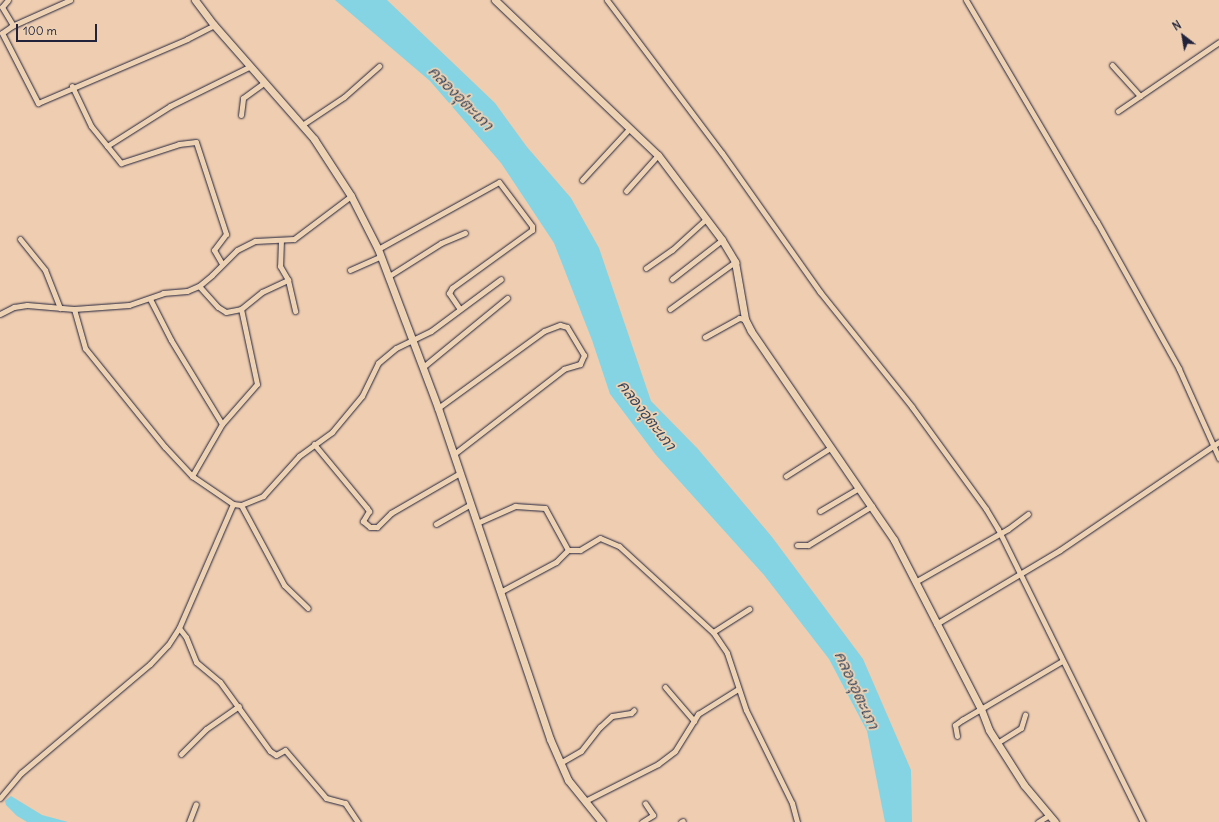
<!DOCTYPE html>
<html>
<head>
<meta charset="utf-8">
<style>
  body { margin:0 }
  #map { position:relative; width:1219px; height:822px; overflow:hidden; background:#eecdb0; font-family:Delius,"Playpen Sans Thai",sans-serif }
  div>[style] { position:absolute }
  [style*='--x'] { left:calc(var(--x)*1px); top:calc(var(--y)*1px); width:calc(var(--w)*1px); rotate:calc(var(--a)*1deg) }
  .water>* { inset:0; background:#85d4e3 }
  .roads { filter:drop-shadow(0 0 1px #22223b) drop-shadow(0 0 1px #22223b) }
  .street>* { height:5px; margin:-2.5px; padding:0 2.5px; transform-origin:2.5px; border-radius:2.5px; background:#eed2b4 }
  .secondary>* { height:7px; margin:-3.5px; padding:0 3.5px; transform-origin:3.5px; border-radius:3.5px; background:#eed2b4 }
  span { translate:-50% -50%; white-space:nowrap; text-align:center; line-height:1.15; -webkit-text-stroke:3.5px #eed2b4; paint-order:stroke }
  .water-label { font-size:15px; color:#36465d; font-style:italic }
  .north { position:absolute; left:1163px; top:16px; width:40px; height:40px; -webkit-text-stroke:3px #eed2b4; paint-order:stroke; rotate:329deg; font-size:11px; font-weight:700; line-height:16px; text-align:center; color:#22223b }
  .north::after { content:''; display:block; margin:auto; width:14px; height:18px; background:#22223b; clip-path:polygon(50% 0,100% 100%,50% 72%,0 100%) }
  .scale { position:absolute; left:16px; top:24px; width:81px; height:18px; box-sizing:border-box; border:2px solid #22223b; border-top:0; padding-left:5px; font-size:12px; line-height:14px; white-space:nowrap; color:#22223b; -webkit-text-stroke:3px #eed2b4; paint-order:stroke }
</style>
</head>
<body>
<div id="map">
  <div class="water">
    <i style="clip-path:polygon(335px 0,387px 0,495px 103px,527px 147px,571px 198px,599px 248px,651px 401px,698px 449px,772px 537px,863px 659px,911px 770px,912px 822px,885px 822px,867px 731px,829px 659px,764px 575px,656px 455px,610px 394px,592px 340px,554px 243px,501px 163px,430px 81px)"></i>
    <i style="clip-path:polygon(11px 796px,42px 815px,68px 822px,27px 822px,17px 816px,6px 805px,5px 801px)"></i>
  </div>
  <div class="roads">
    <div class="street">
      <i style="--x:8;--y:0;--w:9;--a:131"></i>
      <i style="--x:2;--y:7;--w:21;--a:59"></i>
      <i style="--x:70;--y:0;--w:64;--a:155.9"></i>
      <i style="--x:12;--y:26;--w:12;--a:145"></i>
      <i style="--x:2;--y:33;--w:79;--a:62.8"></i>
      <i style="--x:38;--y:103;--w:162;--a:-23.2"></i>
      <i style="--x:187;--y:39;--w:30;--a:-27"></i>
      <i style="--x:607;--y:0;--w:191;--a:53.1"></i>
      <i style="--x:722;--y:153;--w:170;--a:54.8"></i>
      <i style="--x:820;--y:292;--w:147;--a:51.3"></i>
      <i style="--x:912;--y:407;--w:126;--a:54"></i>
      <i style="--x:986;--y:509;--w:23;--a:59"></i>
      <i style="--x:998;--y:529;--w:327;--a:63.7"></i>
      <i style="--x:966;--y:0;--w:258;--a:59.5"></i>
      <i style="--x:1097;--y:222;--w:168;--a:60.8"></i>
      <i style="--x:1179;--y:369;--w:98;--a:65.8"></i>
      <i style="--x:1112;--y:65;--w:42;--a:47.9"></i>
      <i style="--x:72;--y:86;--w:44;--a:64.6"></i>
      <i style="--x:91;--y:126;--w:48;--a:51"></i>
      <i style="--x:121;--y:163;--w:61;--a:-18.1"></i>
      <i style="--x:179;--y:144;--w:17;--a:-7"></i>
      <i style="--x:196;--y:142;--w:97;--a:71.9"></i>
      <i style="--x:226;--y:234;--w:20;--a:127"></i>
      <i style="--x:214;--y:250;--w:16;--a:60"></i>
      <i style="--x:1118;--y:111;--w:122;--a:-34.3"></i>
      <i style="--x:241;--y:115;--w:17;--a:-83"></i>
      <i style="--x:243;--y:98;--w:27;--a:-36"></i>
      <i style="--x:302;--y:125;--w:50;--a:-33.7"></i>
      <i style="--x:344;--y:97;--w:47;--a:-41.5"></i>
      <i style="--x:107;--y:146;--w:75;--a:-32.4"></i>
      <i style="--x:170;--y:106;--w:88;--a:-26.3"></i>
      <i style="--x:582;--y:180;--w:69;--a:-47.3"></i>
      <i style="--x:626;--y:191;--w:48;--a:-48.4"></i>
      <i style="--x:20;--y:239;--w:40;--a:51"></i>
      <i style="--x:45;--y:270;--w:41;--a:68.5"></i>
      <i style="--x:281;--y:240;--w:26;--a:92"></i>
      <i style="--x:280;--y:266;--w:16;--a:60"></i>
      <i style="--x:288;--y:280;--w:32;--a:77"></i>
      <i style="--x:378;--y:249;--w:138;--a:-29"></i>
      <i style="--x:499;--y:182;--w:55;--a:53.1"></i>
      <i style="--x:532;--y:226;--w:4;--a:90"></i>
      <i style="--x:532;--y:230;--w:99;--a:144.1"></i>
      <i style="--x:452;--y:288;--w:6;--a:121"></i>
      <i style="--x:449;--y:293;--w:18;--a:56"></i>
      <i style="--x:646;--y:268;--w:32;--a:-35"></i>
      <i style="--x:672;--y:250;--w:46;--a:-42.4"></i>
      <i style="--x:350;--y:270;--w:34;--a:-24"></i>
      <i style="--x:389;--y:276;--w:62;--a:-32.4"></i>
      <i style="--x:441;--y:243;--w:26;--a:-23"></i>
      <i style="--x:672;--y:279;--w:63;--a:-38"></i>
      <i style="--x:199;--y:286;--w:28;--a:48"></i>
      <i style="--x:218;--y:307;--w:9;--a:32"></i>
      <i style="--x:226;--y:312;--w:15;--a:-11"></i>
      <i style="--x:241;--y:309;--w:27;--a:-39"></i>
      <i style="--x:262;--y:292;--w:29;--a:-25"></i>
      <i style="--x:150;--y:299;--w:46;--a:62.9"></i>
      <i style="--x:171;--y:340;--w:98;--a:58.7"></i>
      <i style="--x:222;--y:424;--w:60;--a:120"></i>
      <i style="--x:74;--y:309;--w:41;--a:74.2"></i>
      <i style="--x:85;--y:348;--w:127;--a:51.1"></i>
      <i style="--x:165;--y:447;--w:40;--a:47"></i>
      <i style="--x:192;--y:476;--w:50;--a:34.3"></i>
      <i style="--x:233;--y:504;--w:8;--a:7"></i>
      <i style="--x:241;--y:505;--w:24;--a:-22"></i>
      <i style="--x:263;--y:496;--w:54;--a:-48"></i>
      <i style="--x:299;--y:456;--w:41;--a:-36"></i>
      <i style="--x:332;--y:432;--w:47;--a:-50.2"></i>
      <i style="--x:362;--y:396;--w:37;--a:-64"></i>
      <i style="--x:378;--y:363;--w:23;--a:-40"></i>
      <i style="--x:396;--y:348;--w:39;--a:-26"></i>
      <i style="--x:431;--y:331;--w:87;--a:-36.6"></i>
      <i style="--x:670;--y:309;--w:80;--a:-35.9"></i>
      <i style="--x:0;--y:314;--w:16;--a:-27"></i>
      <i style="--x:14;--y:307;--w:13;--a:-9"></i>
      <i style="--x:27;--y:305;--w:47;--a:4.9"></i>
      <i style="--x:74;--y:309;--w:55;--a:-4.2"></i>
      <i style="--x:129;--y:305;--w:36;--a:-19"></i>
      <i style="--x:163;--y:293;--w:24;--a:-5"></i>
      <i style="--x:187;--y:291;--w:13;--a:-23"></i>
      <i style="--x:199;--y:286;--w:17;--a:-40"></i>
      <i style="--x:212;--y:275;--w:35;--a:-45"></i>
      <i style="--x:237;--y:250;--w:20;--a:-27"></i>
      <i style="--x:255;--y:241;--w:39;--a:-3"></i>
      <i style="--x:294;--y:239;--w:71;--a:-37"></i>
      <i style="--x:705;--y:337;--w:39;--a:-29"></i>
      <i style="--x:739;--y:318;--w:6;--a:9"></i>
      <i style="--x:423;--y:367;--w:109;--a:-39.4"></i>
      <i style="--x:438;--y:408;--w:131;--a:-36"></i>
      <i style="--x:544;--y:331;--w:17;--a:-21"></i>
      <i style="--x:560;--y:325;--w:7;--a:16"></i>
      <i style="--x:567;--y:327;--w:33;--a:59"></i>
      <i style="--x:584;--y:355;--w:10;--a:114"></i>
      <i style="--x:580;--y:364;--w:17;--a:163"></i>
      <i style="--x:564;--y:369;--w:139;--a:142.3"></i>
      <i style="--x:222;--y:424;--w:53;--a:-48.8"></i>
      <i style="--x:257;--y:384;--w:77;--a:-102"></i>
      <i style="--x:314;--y:444;--w:83;--a:50.4"></i>
      <i style="--x:367;--y:508;--w:4;--a:56"></i>
      <i style="--x:369;--y:511;--w:12;--a:121"></i>
      <i style="--x:363;--y:521;--w:9;--a:41"></i>
      <i style="--x:370;--y:527;--w:7;--a:0"></i>
      <i style="--x:377;--y:527;--w:20;--a:-45"></i>
      <i style="--x:391;--y:513;--w:80;--a:-30.1"></i>
      <i style="--x:786;--y:476;--w:52;--a:-32.5"></i>
      <i style="--x:241;--y:505;--w:91;--a:61.7"></i>
      <i style="--x:284;--y:585;--w:33;--a:44"></i>
      <i style="--x:820;--y:511;--w:45;--a:-30.5"></i>
      <i style="--x:477;--y:523;--w:42;--a:-24.1"></i>
      <i style="--x:515;--y:506;--w:30;--a:4"></i>
      <i style="--x:545;--y:508;--w:48;--a:61.3"></i>
      <i style="--x:568;--y:550;--w:12;--a:0"></i>
      <i style="--x:580;--y:550;--w:23;--a:-31"></i>
      <i style="--x:600;--y:538;--w:21;--a:23"></i>
      <i style="--x:619;--y:546;--w:127;--a:42.5"></i>
      <i style="--x:713;--y:632;--w:25;--a:56"></i>
      <i style="--x:727;--y:653;--w:60;--a:71.6"></i>
      <i style="--x:746;--y:710;--w:104;--a:63.7"></i>
      <i style="--x:792;--y:803;--w:20;--a:75"></i>
      <i style="--x:436;--y:524;--w:40;--a:-29.7"></i>
      <i style="--x:797;--y:545;--w:11;--a:0"></i>
      <i style="--x:808;--y:545;--w:75;--a:-31.4"></i>
      <i style="--x:915;--y:582;--w:107;--a:-29.7"></i>
      <i style="--x:1008;--y:529;--w:25;--a:-37"></i>
      <i style="--x:500;--y:592;--w:64;--a:-28.2"></i>
      <i style="--x:556;--y:562;--w:17;--a:-45"></i>
      <i style="--x:936;--y:624;--w:144;--a:-30.8"></i>
      <i style="--x:1060;--y:550;--w:192;--a:-34.2"></i>
      <i style="--x:179;--y:628;--w:11;--a:52"></i>
      <i style="--x:186;--y:637;--w:27;--a:68"></i>
      <i style="--x:196;--y:662;--w:31;--a:40"></i>
      <i style="--x:220;--y:682;--w:85;--a:54.1"></i>
      <i style="--x:270;--y:751;--w:7;--a:34"></i>
      <i style="--x:276;--y:755;--w:10;--a:-29"></i>
      <i style="--x:285;--y:750;--w:63;--a:49.5"></i>
      <i style="--x:326;--y:798;--w:20;--a:15"></i>
      <i style="--x:345;--y:803;--w:23;--a:56"></i>
      <i style="--x:713;--y:632;--w:43;--a:-32.6"></i>
      <i style="--x:665;--y:687;--w:45;--a:49.5"></i>
      <i style="--x:957;--y:736;--w:11;--a:-100"></i>
      <i style="--x:955;--y:725;--w:9;--a:-36"></i>
      <i style="--x:962;--y:720;--w:116;--a:-30.5"></i>
      <i style="--x:997;--y:743;--w:28;--a:-32"></i>
      <i style="--x:1021;--y:728;--w:14;--a:-73"></i>
      <i style="--x:181;--y:754;--w:35;--a:-45"></i>
      <i style="--x:206;--y:729;--w:40;--a:-34.9"></i>
      <i style="--x:560;--y:763;--w:24;--a:-30"></i>
      <i style="--x:581;--y:751;--w:31;--a:-52"></i>
      <i style="--x:600;--y:727;--w:16;--a:-43"></i>
      <i style="--x:612;--y:716;--w:19;--a:-9"></i>
      <i style="--x:631;--y:713;--w:4;--a:-45"></i>
      <i style="--x:0;--y:798;--w:33;--a:-50"></i>
      <i style="--x:21;--y:773;--w:169;--a:-40.2"></i>
      <i style="--x:150;--y:664;--w:26;--a:-47"></i>
      <i style="--x:168;--y:645;--w:20;--a:-57"></i>
      <i style="--x:179;--y:628;--w:135;--a:-66.5"></i>
      <i style="--x:585;--y:801;--w:82;--a:-26.9"></i>
      <i style="--x:658;--y:764;--w:21;--a:-37"></i>
      <i style="--x:675;--y:751;--w:44;--a:-58.1"></i>
      <i style="--x:698;--y:714;--w:47;--a:-32"></i>
      <i style="--x:189;--y:822;--w:19;--a:-69"></i>
      <i style="--x:642;--y:822;--w:13;--a:-32"></i>
      <i style="--x:653;--y:815;--w:14;--a:-124"></i>
      <i style="--x:681;--y:822;--w:2;--a:-27"></i>
      <i style="--x:1038;--y:822;--w:13;--a:-32"></i>
    </div>
    <div class="secondary">
      <i style="--x:195;--y:0;--w:31;--a:53"></i>
      <i style="--x:214;--y:25;--w:152;--a:48.7"></i>
      <i style="--x:314;--y:139;--w:68;--a:57"></i>
      <i style="--x:351;--y:196;--w:59;--a:63"></i>
      <i style="--x:378;--y:249;--w:170;--a:69.3"></i>
      <i style="--x:438;--y:408;--w:349;--a:71.3"></i>
      <i style="--x:550;--y:739;--w:45;--a:66.3"></i>
      <i style="--x:568;--y:780;--w:54;--a:51"></i>
      <i style="--x:495;--y:0;--w:225;--a:43.6"></i>
      <i style="--x:658;--y:155;--w:106;--a:53"></i>
      <i style="--x:722;--y:240;--w:26;--a:59"></i>
      <i style="--x:735;--y:262;--w:58;--a:80"></i>
      <i style="--x:745;--y:319;--w:13;--a:63"></i>
      <i style="--x:751;--y:331;--w:253;--a:55.6"></i>
      <i style="--x:894;--y:540;--w:190;--a:62.8"></i>
      <i style="--x:981;--y:709;--w:22;--a:69"></i>
      <i style="--x:989;--y:730;--w:65;--a:57.5"></i>
      <i style="--x:1024;--y:785;--w:48;--a:50"></i>
    </div>
  </div>
  <div class="water-label">
    <span style="left:461px;top:98px;rotate:45deg">คลองอุ่ตะเภา</span>
    <span style="left:647px;top:415px;rotate:52deg">คลองอุ่ตะเภา</span>
    <span style="left:857px;top:690px;rotate:65deg">คลองอุ่ตะเภา</span>
  </div>
  <div class="north">N</div>
  <div class="scale">100 m</div>
</div>
</body>
</html>
